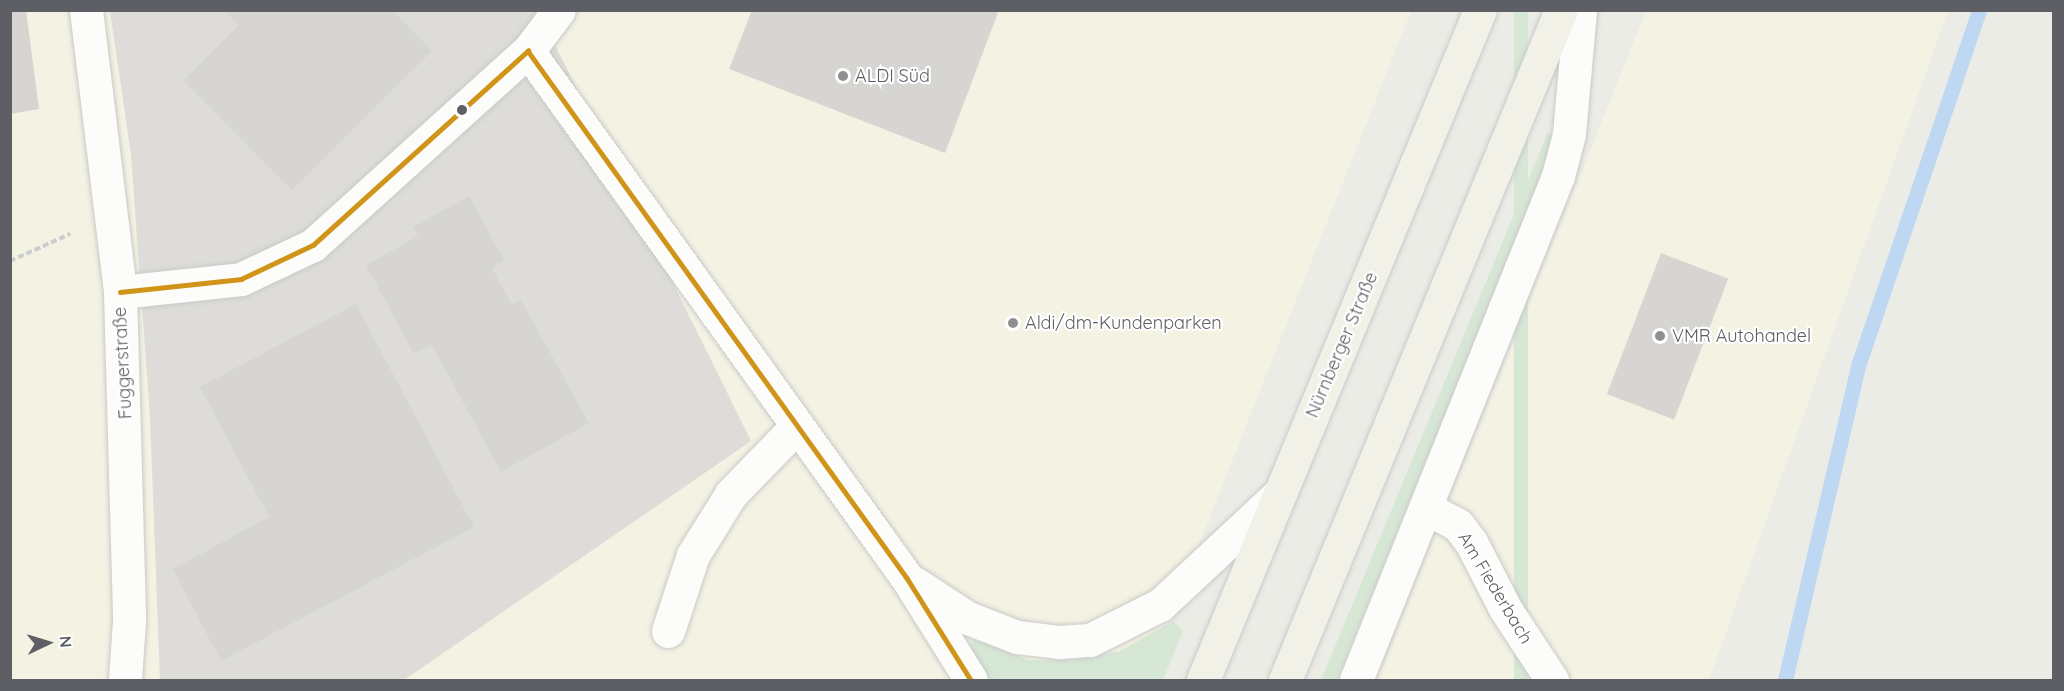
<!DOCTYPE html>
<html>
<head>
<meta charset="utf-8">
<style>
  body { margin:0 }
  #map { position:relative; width:2064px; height:691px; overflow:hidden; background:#ecece7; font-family:Quicksand,sans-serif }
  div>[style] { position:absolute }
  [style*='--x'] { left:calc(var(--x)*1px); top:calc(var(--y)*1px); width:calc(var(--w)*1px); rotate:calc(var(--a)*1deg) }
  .commercial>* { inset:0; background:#f4f2e2 }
  .industrial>* { inset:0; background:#dddcd8 }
  .green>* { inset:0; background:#d6e7d5; transform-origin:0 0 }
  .stream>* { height:15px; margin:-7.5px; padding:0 7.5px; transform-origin:7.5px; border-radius:7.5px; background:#bed7f2 }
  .building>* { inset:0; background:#d6d5d2; transform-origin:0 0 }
  .path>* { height:4px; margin-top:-2px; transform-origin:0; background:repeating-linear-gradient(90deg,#cacecc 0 6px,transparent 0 9px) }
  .roads { filter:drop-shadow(0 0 2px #c9c9c9) drop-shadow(0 0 2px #c9c9c9) }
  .minor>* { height:33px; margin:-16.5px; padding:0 16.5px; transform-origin:16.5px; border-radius:16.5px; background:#fcfcfb }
  .major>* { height:33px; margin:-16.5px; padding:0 16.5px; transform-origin:16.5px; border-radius:16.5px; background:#f2f1e8 }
  .bus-1>* { height:4.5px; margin:-2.25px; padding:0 2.25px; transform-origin:2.25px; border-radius:2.25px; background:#d09419 }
  .dots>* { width:16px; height:16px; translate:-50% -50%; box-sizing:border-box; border:3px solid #fff; border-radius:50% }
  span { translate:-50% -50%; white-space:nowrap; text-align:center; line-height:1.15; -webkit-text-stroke:4.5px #fff; paint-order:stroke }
  .poi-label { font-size:18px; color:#5d5f64 }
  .left { translate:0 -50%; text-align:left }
  .street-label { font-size:18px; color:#5d5f64 }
  .frame { position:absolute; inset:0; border:12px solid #5d5f64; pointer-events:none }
  .north { position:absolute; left:18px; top:613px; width:60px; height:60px; -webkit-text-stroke:4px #fff; paint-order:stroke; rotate:86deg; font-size:16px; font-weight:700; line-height:24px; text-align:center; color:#5d5f64 }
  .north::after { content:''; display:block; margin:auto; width:21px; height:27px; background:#5d5f64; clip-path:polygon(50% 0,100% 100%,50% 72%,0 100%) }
</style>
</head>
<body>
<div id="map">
  <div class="commercial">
    <i style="clip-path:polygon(10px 11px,110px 11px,131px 155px,150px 415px,160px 680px,11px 680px)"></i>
    <i style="clip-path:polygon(577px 11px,1411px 11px,1145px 680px,404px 680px,751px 441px,555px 45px)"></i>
    <i style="clip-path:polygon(1646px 11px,1948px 11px,1709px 680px,1378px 680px)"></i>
  </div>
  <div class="industrial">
    <i style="clip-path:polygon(110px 11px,577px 11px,555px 45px,751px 441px,404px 680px,160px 680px,150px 415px,131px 155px)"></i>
  </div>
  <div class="green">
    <i style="left:1514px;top:11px;width:14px;height:723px"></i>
    <i style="clip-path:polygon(1548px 132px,1554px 143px,1337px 680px,1321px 680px)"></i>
    <i style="clip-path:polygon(1173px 621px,1183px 631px,1163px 680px,985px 680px,965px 656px,974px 639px,1028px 660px,1071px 660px,1120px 651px)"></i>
  </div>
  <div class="stream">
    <i style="--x:1785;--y:680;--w:326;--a:-76.9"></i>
    <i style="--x:1859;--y:363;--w:373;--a:-71.2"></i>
  </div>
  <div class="building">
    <i style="clip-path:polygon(10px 10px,26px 10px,39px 109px,10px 114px)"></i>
    <i style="clip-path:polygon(224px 10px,392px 10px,432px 51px,292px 190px,183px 80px,239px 25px)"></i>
    <i style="clip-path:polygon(752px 10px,999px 10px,945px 153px,729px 69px)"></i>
    <i style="clip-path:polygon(469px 196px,504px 260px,492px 268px,512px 305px,521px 300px,589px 423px,501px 472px,432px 345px,414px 354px,366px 265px,418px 236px,413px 227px)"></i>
    <i style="left:1661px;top:253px;width:72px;height:151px;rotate:21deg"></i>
    <i style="clip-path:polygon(356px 304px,474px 527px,221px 661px,173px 569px,269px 517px,200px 387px)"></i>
  </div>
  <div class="path">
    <i style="--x:10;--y:261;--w:66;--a:-24.2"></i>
  </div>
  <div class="roads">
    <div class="minor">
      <i style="--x:86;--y:10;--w:284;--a:83.1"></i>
      <i style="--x:120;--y:292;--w:329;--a:88.4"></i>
      <i style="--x:129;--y:621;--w:59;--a:93.9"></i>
      <i style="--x:528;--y:51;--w:51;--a:-52.9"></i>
      <i style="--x:120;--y:292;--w:122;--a:-6.1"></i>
      <i style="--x:241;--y:279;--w:80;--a:-25.3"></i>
      <i style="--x:313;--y:245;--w:290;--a:-42.1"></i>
      <i style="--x:528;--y:51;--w:649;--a:54.28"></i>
      <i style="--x:907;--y:578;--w:120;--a:57.9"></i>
      <i style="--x:1426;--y:508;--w:36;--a:28"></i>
      <i style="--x:1458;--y:525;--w:21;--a:53"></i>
      <i style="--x:1471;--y:542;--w:76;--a:62.8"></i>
      <i style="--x:1506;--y:610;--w:84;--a:56.7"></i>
      <i style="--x:916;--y:584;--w:62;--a:33.2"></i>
      <i style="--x:968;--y:618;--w:53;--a:21.2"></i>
      <i style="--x:1017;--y:637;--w:42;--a:6.8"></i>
      <i style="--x:1059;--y:642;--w:31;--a:-4"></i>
      <i style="--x:1090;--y:640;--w:78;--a:-26.6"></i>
      <i style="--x:1160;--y:605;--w:164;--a:-43"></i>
      <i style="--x:668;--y:631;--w:80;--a:-71.8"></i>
      <i style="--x:693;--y:555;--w:72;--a:-58.1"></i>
      <i style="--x:731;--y:494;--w:95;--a:-45.9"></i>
      <i style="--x:1356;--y:680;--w:543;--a:-68.16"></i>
      <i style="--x:1558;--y:176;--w:43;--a:-75.3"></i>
      <i style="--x:1569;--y:134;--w:124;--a:-84.9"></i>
    </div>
    <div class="major">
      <i style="--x:1203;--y:680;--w:725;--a:-67.54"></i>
      <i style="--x:1285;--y:680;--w:725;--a:-67.61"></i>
    </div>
  </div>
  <div class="bus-1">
    <i style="--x:120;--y:292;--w:122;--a:-6.1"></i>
    <i style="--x:241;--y:279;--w:80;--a:-25.3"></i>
    <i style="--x:313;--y:245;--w:290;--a:-42.1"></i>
    <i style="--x:528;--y:51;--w:649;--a:54.28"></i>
    <i style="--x:907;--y:578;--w:120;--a:57.9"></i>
  </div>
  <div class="dots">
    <i style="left:843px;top:76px;background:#8f9092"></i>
    <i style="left:462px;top:110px;background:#5d5f64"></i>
    <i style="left:1013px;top:323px;background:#8f9092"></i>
    <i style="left:1660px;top:336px;background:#8f9092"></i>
  </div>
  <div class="poi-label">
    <span class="left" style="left:855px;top:76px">ALDI Süd</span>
    <span class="left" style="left:1025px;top:323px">Aldi/dm-Kundenparken</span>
    <span class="left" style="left:1672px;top:336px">VMR Autohandel</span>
  </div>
  <div class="street-label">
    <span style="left:1342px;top:345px;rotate:-67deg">Nürnberger Straße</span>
    <span style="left:123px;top:363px;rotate:-93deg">Fuggerstraße</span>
    <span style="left:1495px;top:588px;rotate:59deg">Am Fiederbach</span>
  </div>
  <div class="frame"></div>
  <div class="north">N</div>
</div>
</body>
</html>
